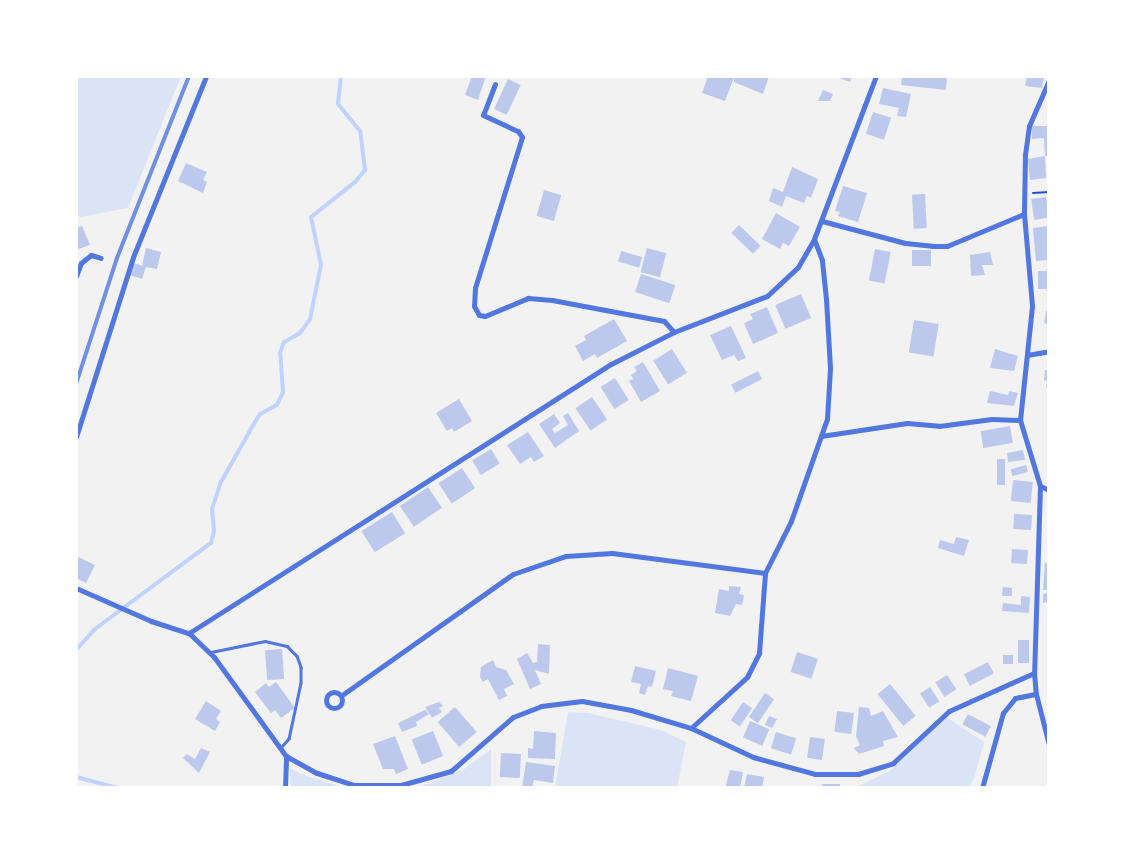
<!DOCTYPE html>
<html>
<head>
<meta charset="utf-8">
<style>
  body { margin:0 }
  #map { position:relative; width:1125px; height:864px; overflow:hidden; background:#f2f2f2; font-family:Figtree,sans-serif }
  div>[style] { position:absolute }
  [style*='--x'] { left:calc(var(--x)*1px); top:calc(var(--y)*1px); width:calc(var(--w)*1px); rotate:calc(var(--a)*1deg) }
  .green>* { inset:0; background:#dbe4f7 }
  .stream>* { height:4px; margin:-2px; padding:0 2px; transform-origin:2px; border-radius:2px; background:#bfd3fe }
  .building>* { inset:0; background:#bdc9ec; transform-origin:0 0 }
  .path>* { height:2px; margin:-1px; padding:0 1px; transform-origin:1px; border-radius:1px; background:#1d4ed8 }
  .service>* { height:2.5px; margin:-1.25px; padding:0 1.25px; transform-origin:1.25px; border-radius:1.25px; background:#5277de }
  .minor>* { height:5px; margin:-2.5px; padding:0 2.5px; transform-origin:2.5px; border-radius:2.5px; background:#5277de }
  .minor>.ring { margin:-2.5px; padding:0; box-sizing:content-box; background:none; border:5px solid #5277de; border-radius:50% }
  .rail>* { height:4px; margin:-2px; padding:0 2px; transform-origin:2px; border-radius:2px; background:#7290e2 }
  span { translate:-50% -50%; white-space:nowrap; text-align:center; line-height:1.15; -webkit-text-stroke:5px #fff; paint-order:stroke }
  .frame { position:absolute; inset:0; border:78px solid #fff; pointer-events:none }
</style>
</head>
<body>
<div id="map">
  <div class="green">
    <i style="clip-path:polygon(76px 76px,181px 76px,128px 208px,81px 217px,76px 215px)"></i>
    <i style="clip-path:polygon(568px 712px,588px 713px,661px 730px,686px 742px,677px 788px,555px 788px)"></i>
    <i style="clip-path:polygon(946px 717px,984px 742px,975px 776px,969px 788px,854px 788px,890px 771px)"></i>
    <i style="clip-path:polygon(491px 749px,491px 788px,416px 788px,463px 770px)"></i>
    <i style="clip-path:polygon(290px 768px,301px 774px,345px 788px,291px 788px)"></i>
  </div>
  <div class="stream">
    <i style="--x:76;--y:650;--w:28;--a:-48"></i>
    <i style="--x:95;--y:629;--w:144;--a:-36.6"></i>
    <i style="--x:211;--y:543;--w:12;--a:-76"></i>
    <i style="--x:214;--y:531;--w:22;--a:-95"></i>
    <i style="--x:212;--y:509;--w:28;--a:-72"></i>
    <i style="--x:221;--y:482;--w:69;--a:-60.5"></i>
    <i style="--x:255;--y:422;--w:9;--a:-58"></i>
    <i style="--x:260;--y:414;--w:19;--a:-28"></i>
    <i style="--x:277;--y:405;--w:14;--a:-65"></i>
    <i style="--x:283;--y:392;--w:39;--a:-94"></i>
    <i style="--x:280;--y:353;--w:12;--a:-70"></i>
    <i style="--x:284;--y:342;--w:18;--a:-29"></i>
    <i style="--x:300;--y:333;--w:17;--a:-54"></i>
    <i style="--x:310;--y:319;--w:55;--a:-78.5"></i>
    <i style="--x:321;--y:265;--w:49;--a:-101.8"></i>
    <i style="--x:311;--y:217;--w:56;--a:-38.5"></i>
    <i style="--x:355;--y:182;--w:16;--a:-50"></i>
    <i style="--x:365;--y:170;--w:39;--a:-97"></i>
    <i style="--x:360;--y:131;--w:35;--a:-129"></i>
    <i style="--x:338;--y:104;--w:28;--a:-84"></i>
    <i style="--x:76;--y:777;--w:43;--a:14.7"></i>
  </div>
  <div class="building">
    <i style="clip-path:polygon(472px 76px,486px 76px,478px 100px,465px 95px)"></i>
    <i style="clip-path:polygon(708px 76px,769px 76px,763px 94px,734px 82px,734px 78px,725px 101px,702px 93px)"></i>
    <i style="clip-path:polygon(833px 76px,852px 76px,850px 82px)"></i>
    <i style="clip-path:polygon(902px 76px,947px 76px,946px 90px,901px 85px)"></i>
    <i style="clip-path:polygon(1027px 76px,1044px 76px,1042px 88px,1025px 86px)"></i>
    <i style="left:508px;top:79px;width:14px;height:33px;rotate:25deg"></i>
    <i style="clip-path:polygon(883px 88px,911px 94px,906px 117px,897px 116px,899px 108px,879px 104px)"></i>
    <i style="clip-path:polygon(823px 90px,833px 94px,830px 101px,818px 101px)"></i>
    <i style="left:873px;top:112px;width:19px;height:23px;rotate:18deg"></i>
    <i style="clip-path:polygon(1032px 126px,1049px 126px,1049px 156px,1045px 156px,1044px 138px,1032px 139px)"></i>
    <i style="clip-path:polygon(1045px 156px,1046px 178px,1030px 180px,1028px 159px)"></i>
    <i style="clip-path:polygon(186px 163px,207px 172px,203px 180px,207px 182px,203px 193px,178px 181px)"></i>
    <i style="clip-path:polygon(792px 167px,818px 179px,811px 198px,807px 196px,804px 203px,786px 196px,782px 207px,769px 201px,773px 188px,783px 192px)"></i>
    <i style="clip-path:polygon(843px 186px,867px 193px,858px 222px,838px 216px,840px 212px,835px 211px)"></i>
    <i style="left:544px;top:190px;width:18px;height:27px;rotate:16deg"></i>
    <i style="left:925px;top:194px;width:34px;height:13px;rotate:87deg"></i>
    <i style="left:1046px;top:197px;width:21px;height:15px;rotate:82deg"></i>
    <i style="clip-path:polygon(776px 213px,800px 227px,789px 246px,783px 243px,780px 249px,762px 239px)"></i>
    <i style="left:739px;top:225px;width:30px;height:11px;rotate:44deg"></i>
    <i style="clip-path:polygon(82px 226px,90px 245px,78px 249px,76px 228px)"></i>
    <i style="clip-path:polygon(1048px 226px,1049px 260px,1036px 261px,1033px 228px)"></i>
    <i style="clip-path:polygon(146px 248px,161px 252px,157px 269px,146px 267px,142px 279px,130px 275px,134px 263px,142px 266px)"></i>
    <i style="left:647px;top:248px;width:20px;height:25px;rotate:15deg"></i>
    <i style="left:875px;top:249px;width:16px;height:32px;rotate:11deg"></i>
    <i style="left:912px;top:250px;width:19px;height:16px"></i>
    <i style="left:621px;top:251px;width:22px;height:11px;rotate:16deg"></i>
    <i style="clip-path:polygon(990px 252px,993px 265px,982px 265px,985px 275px,971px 276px,970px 255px)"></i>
    <i style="left:1038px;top:271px;width:11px;height:18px"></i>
    <i style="left:641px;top:274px;width:36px;height:19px;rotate:18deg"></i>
    <i style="left:801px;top:294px;width:26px;height:28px;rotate:67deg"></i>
    <i style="clip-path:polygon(767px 307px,778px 333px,753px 344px,744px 323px,753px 319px,750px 314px)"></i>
    <i style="clip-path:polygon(1046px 311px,1049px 312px,1049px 324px,1044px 323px)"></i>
    <i style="clip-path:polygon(614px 319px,627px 341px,597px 358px,595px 354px,583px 361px,575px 346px,586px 340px,584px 336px)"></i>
    <i style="left:914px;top:320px;width:25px;height:33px;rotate:9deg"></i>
    <i style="clip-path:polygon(731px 326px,746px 358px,738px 361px,734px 355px,722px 360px,710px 335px)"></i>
    <i style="left:672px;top:349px;width:28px;height:22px;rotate:58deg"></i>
    <i style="clip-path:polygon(995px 349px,1018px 356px,1014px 371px,990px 368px)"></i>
    <i style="clip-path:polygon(643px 362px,660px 391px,641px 402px,629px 381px,633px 379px,631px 375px,637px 371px,634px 367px)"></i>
    <i style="clip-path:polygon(1045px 370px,1049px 370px,1049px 388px,1046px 388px,1047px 381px,1044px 380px)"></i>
    <i style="left:758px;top:371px;width:9px;height:30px;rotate:63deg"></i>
    <i style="left:615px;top:378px;width:26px;height:17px;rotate:58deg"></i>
    <i style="clip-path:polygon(990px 391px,1008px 395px,1009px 391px,1018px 393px,1014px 406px,987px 403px)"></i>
    <i style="left:592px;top:397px;width:27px;height:20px;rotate:56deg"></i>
    <i style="clip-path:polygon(459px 399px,472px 421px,454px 432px,452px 428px,447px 431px,436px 413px)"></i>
    <i style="clip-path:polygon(568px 413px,579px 431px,555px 448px,539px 424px,554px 414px,560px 423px,552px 429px,555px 433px,568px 425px,563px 416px)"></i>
    <i style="left:1010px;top:426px;width:17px;height:30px;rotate:80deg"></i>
    <i style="clip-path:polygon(528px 432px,544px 456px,534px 462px,531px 457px,520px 464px,507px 445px)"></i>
    <i style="left:491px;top:449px;width:17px;height:22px;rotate:59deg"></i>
    <i style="clip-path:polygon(1023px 450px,1025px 460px,1008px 462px,1007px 453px)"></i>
    <i style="left:997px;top:459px;width:8px;height:26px"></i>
    <i style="left:1026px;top:465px;width:7px;height:16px;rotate:74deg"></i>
    <i style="left:462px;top:468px;width:24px;height:28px;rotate:57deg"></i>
    <i style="left:1013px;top:480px;width:20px;height:21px;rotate:6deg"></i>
    <i style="left:428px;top:487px;width:25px;height:34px;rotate:56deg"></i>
    <i style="left:392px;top:512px;width:25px;height:36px;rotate:58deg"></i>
    <i style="left:1014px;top:514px;width:18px;height:15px;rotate:3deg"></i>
    <i style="clip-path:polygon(956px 537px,969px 540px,964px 556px,938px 548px,940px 540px,954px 544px)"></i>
    <i style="left:1012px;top:549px;width:16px;height:14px;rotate:4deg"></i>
    <i style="clip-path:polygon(76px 556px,95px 565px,86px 583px,76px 578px)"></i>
    <i style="clip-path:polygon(1045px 563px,1049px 563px,1049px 590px,1043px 590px)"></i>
    <i style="clip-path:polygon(729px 586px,741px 587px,739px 594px,744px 595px,742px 605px,736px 604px,730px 616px,715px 613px,719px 589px,729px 591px)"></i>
    <i style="clip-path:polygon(1003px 587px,1012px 588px,1012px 596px,1002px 596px)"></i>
    <i style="clip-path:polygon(1049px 592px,1049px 601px,1043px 603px,1043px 594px)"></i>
    <i style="clip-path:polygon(1021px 596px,1030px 597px,1029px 613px,1002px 611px,1003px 603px,1021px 605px)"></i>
    <i style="left:1018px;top:640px;width:11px;height:23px"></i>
    <i style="clip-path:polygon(538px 644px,550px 645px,549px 674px,535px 670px,541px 684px,530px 689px,517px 659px,527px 653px,533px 663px,537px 662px)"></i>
    <i style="left:282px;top:649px;width:30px;height:17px;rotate:86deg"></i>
    <i style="left:797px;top:652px;width:22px;height:21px;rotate:18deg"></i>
    <i style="left:1003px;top:655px;width:10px;height:9px"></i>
    <i style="clip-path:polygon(493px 660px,496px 667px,506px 670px,514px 684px,504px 689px,507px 696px,499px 700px,488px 679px,483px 682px,480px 677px,481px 667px)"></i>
    <i style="left:988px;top:662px;width:13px;height:27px;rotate:63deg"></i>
    <i style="clip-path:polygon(635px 666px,656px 671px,652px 687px,648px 686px,645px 695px,639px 693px,641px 684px,631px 682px)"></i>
    <i style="clip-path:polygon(668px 668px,698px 676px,691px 701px,671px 696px,673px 691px,663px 689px)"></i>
    <i style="left:947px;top:675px;width:17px;height:14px;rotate:57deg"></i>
    <i style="clip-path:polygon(276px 682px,295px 708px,281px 718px,275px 710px,271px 713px,255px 692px,266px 683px,269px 687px)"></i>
    <i style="left:890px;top:684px;width:41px;height:16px;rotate:51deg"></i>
    <i style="left:930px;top:687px;width:17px;height:12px;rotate:57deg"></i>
    <i style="left:765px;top:693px;width:11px;height:29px;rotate:34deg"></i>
    <i style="clip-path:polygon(206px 701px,221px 711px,216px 719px,220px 722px,215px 731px,195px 719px)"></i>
    <i style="clip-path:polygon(439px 702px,443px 706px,439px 708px,442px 712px,432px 718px,425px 707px)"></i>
    <i style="left:743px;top:702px;width:11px;height:22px;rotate:34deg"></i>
    <i style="left:455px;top:707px;width:33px;height:23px;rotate:49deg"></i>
    <i style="clip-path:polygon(859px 707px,869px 708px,871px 716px,883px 711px,898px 737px,883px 741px,884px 746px,859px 754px,854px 748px,860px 745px,856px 736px)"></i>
    <i style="clip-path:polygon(425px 710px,429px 714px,416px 722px,417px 726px,402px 732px,398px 723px)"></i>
    <i style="left:837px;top:711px;width:17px;height:21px;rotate:7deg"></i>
    <i style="left:968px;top:714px;width:26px;height:12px;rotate:28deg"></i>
    <i style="clip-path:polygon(769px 716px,777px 719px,772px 728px,765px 725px)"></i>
    <i style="left:750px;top:721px;width:21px;height:18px;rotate:23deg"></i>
    <i style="left:433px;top:731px;width:27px;height:23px;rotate:68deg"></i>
    <i style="clip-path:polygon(534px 731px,556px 733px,555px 759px,528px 758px,528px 748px,533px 749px)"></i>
    <i style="left:776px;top:732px;width:21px;height:17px;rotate:17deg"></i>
    <i style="clip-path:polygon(395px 736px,408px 769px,396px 774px,394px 769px,383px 769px,373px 744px)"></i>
    <i style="left:810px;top:737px;width:15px;height:21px;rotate:8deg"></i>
    <i style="clip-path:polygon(201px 748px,210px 752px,199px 773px,183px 758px,187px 754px,195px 759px)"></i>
    <i style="left:501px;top:753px;width:20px;height:24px;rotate:3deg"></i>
    <i style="clip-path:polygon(526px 762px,555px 766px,553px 783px,534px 780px,532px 788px,522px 788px)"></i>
    <i style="clip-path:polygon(730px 770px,743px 772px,740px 788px,725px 788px)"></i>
    <i style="clip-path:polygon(747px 774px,764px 777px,762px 788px,744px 788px)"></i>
    <i style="left:822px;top:784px;width:18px;height:4px"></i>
  </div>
  <div class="path">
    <i style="--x:1033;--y:193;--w:16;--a:-4"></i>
  </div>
  <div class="service">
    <i style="--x:211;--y:652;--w:55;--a:-11.5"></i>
    <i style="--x:265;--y:641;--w:23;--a:13"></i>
    <i style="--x:287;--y:646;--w:14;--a:45"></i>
    <i style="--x:297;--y:656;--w:12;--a:70"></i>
    <i style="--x:301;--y:667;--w:16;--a:90"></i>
    <i style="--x:301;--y:683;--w:57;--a:102.1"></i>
    <i style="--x:289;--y:739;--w:12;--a:132"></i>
  </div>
  <div class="minor">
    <i style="--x:1049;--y:80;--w:50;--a:113.5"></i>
    <i style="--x:1029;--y:126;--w:28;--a:98"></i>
    <i style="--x:1025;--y:154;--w:60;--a:91"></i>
    <i style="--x:1024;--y:214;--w:92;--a:85"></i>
    <i style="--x:1032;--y:306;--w:115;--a:96"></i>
    <i style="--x:1020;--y:420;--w:69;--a:73.1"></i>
    <i style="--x:1040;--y:486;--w:187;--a:91.8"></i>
    <i style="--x:1034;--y:673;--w:21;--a:85"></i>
    <i style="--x:1036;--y:694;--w:53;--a:75.7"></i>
    <i style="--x:495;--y:84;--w:33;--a:111"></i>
    <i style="--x:483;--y:115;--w:38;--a:25"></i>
    <i style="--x:518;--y:131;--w:7;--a:56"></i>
    <i style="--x:522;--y:137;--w:158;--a:107.3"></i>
    <i style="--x:475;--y:288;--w:18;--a:93"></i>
    <i style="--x:474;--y:306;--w:10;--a:61"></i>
    <i style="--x:479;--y:315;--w:6;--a:9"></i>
    <i style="--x:485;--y:316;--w:47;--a:-22.7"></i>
    <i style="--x:528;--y:298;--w:24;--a:5"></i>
    <i style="--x:552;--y:300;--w:114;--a:10.6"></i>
    <i style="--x:664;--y:321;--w:15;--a:48"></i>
    <i style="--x:822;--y:221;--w:86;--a:14.8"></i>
    <i style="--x:905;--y:243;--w:27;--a:6"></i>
    <i style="--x:932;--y:246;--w:15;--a:0"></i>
    <i style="--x:947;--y:246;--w:83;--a:-22.6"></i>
    <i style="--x:76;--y:276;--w:14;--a:-69"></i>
    <i style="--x:81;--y:263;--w:13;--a:-39"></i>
    <i style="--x:91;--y:255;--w:10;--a:17"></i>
    <i style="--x:1027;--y:355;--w:22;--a:-10"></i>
    <i style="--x:821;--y:436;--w:87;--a:-8.6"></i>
    <i style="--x:907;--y:423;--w:32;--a:5"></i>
    <i style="--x:939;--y:426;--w:53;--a:-7.5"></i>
    <i style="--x:992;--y:419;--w:28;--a:2"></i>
    <i style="--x:76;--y:437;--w:189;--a:-72.4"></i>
    <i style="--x:133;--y:257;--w:195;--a:-68"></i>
    <i style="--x:1040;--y:486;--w:10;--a:24"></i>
    <i style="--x:76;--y:588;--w:82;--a:23.7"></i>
    <i style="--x:151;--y:621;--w:40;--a:18"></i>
    <i style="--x:189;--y:633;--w:500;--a:-32.52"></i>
    <i style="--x:611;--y:364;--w:71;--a:-26.9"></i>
    <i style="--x:674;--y:332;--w:100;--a:-21.2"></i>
    <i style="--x:767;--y:296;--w:42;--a:-43.1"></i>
    <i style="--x:798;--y:267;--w:32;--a:-60"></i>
    <i style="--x:814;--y:239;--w:174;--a:-69.2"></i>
    <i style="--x:189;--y:633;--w:35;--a:44"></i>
    <i style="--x:214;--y:657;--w:122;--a:54"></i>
    <i style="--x:286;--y:756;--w:35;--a:29"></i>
    <i style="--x:317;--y:773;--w:40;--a:18"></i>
    <i style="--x:355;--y:785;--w:46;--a:0"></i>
    <i style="--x:401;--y:785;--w:52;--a:-15.6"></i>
    <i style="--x:451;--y:771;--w:82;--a:-41.1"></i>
    <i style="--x:513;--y:717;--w:30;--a:-21"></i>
    <i style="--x:541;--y:706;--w:41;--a:-7"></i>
    <i style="--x:582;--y:701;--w:50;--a:10.4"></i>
    <i style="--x:631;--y:710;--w:63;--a:16.7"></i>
    <i style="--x:691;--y:728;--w:68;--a:25.1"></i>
    <i style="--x:753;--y:757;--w:64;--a:15.3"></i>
    <i style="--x:815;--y:774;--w:43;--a:0"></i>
    <i style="--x:858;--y:774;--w:37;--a:-17"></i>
    <i style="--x:893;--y:763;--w:76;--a:-42.9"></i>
    <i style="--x:949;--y:711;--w:93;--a:-24.1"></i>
    <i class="ring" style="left:326px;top:692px;width:11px;height:11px"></i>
    <i style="--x:342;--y:695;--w:209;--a:-35.3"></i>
    <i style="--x:513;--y:574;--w:56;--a:-18.8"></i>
    <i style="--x:566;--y:556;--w:46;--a:-3.7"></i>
    <i style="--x:612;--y:553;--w:154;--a:7.4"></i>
    <i style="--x:691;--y:728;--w:76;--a:-42.3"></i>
    <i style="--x:747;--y:677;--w:27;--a:-63"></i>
    <i style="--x:759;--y:653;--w:80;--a:-85.7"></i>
    <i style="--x:765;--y:573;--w:58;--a:-63.4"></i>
    <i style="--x:791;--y:521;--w:108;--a:-70.6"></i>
    <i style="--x:827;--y:419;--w:51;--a:-86.6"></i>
    <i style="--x:830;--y:368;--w:69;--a:-93.3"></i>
    <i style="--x:826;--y:299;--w:39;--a:-96"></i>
    <i style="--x:822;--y:260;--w:22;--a:-111"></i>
    <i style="--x:285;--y:788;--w:32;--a:-88"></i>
    <i style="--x:982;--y:788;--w:78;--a:-74.4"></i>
    <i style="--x:1003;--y:713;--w:19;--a:-51"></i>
    <i style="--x:1015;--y:698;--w:21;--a:-11"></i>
  </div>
  <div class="rail">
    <i style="--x:76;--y:384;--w:133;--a:-72"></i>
    <i style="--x:117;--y:258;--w:196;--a:-68.4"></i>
  </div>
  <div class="frame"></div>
</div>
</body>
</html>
